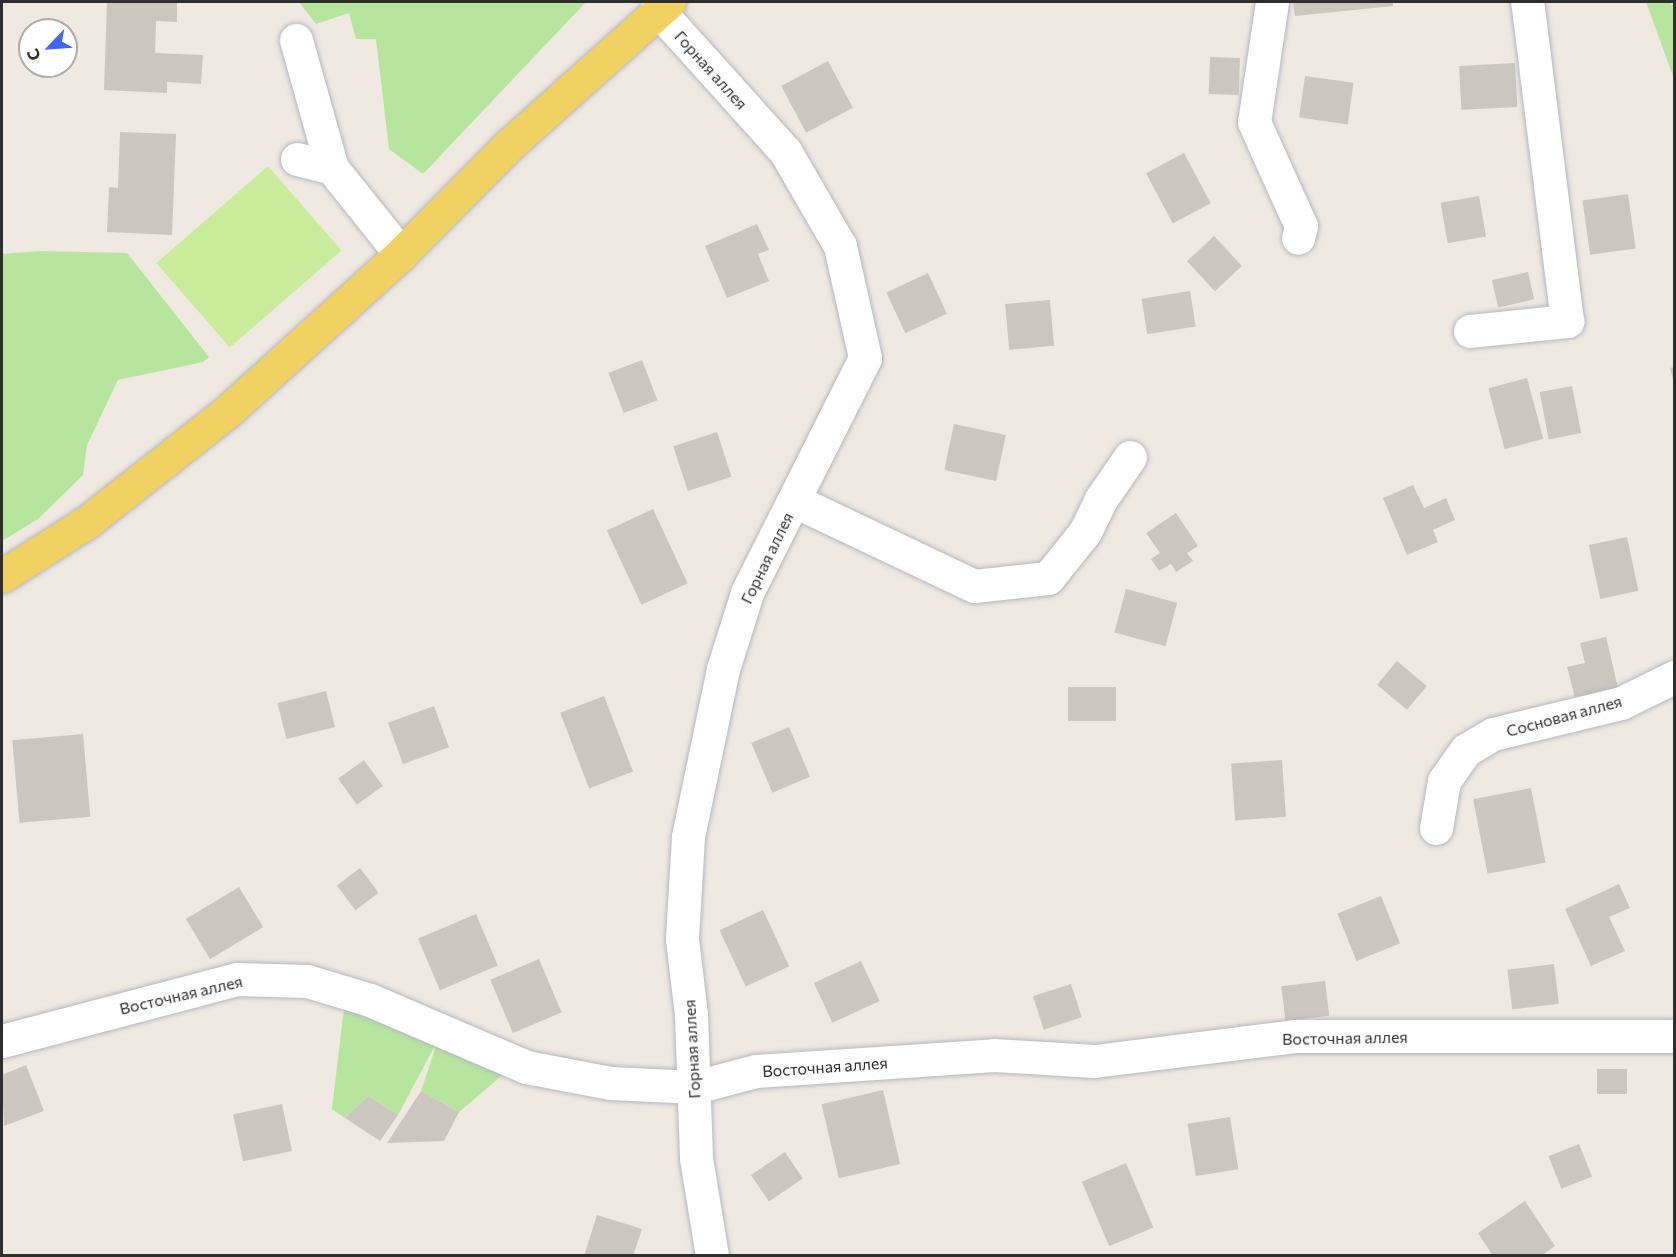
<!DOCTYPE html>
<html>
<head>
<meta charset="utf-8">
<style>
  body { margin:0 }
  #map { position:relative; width:1676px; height:1257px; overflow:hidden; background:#efe9e1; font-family:Commissioner,sans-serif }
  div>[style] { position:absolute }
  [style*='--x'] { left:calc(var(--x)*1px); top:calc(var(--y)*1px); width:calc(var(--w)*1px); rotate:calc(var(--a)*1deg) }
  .green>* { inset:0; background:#b6e59e }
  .pitch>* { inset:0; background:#c9ec9a; transform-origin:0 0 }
  .building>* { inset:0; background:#cbc7bf; transform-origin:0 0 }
  .roads { filter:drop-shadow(0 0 2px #b4b7c1) drop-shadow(0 0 2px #b4b7c1) }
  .minor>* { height:33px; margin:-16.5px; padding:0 16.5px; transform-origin:16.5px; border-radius:16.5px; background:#fff }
  .major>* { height:33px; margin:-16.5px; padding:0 16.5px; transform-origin:16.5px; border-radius:16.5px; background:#f2d163 }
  span { translate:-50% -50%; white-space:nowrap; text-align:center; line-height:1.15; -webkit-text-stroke:5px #fff; paint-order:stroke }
  .street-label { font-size:16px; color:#2e2e2e }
  .frame { position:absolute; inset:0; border:3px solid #2e2e2e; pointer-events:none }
  .north { position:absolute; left:18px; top:18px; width:60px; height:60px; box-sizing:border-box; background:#fff; border:2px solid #ababab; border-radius:50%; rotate:245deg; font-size:16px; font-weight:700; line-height:24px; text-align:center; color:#2e2e2e }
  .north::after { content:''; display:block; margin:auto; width:21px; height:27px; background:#4264fb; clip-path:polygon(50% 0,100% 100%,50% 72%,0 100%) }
</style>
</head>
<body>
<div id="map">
  <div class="green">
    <i style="clip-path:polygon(299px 2px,586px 2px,423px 174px,389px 149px,376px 39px,356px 39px,349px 13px,316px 24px)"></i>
    <i style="clip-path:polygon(1646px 2px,1669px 2px,1674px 6px,1674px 79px)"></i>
    <i style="clip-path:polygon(40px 251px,127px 253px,209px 357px,203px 362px,118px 380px,87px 445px,83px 475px,38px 519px,2px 541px,2px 254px)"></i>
    <i style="clip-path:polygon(344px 1008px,440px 1035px,506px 1072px,459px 1112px,421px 1091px,438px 1040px,398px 1115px,368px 1096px,345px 1118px,332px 1109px)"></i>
  </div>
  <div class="pitch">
    <i style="left:268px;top:166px;width:112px;height:148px;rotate:49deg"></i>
  </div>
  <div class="building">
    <i style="clip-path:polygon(107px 2px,177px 2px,177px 22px,156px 21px,155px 53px,203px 55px,201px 84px,167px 82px,167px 93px,104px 90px)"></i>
    <i style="clip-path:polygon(1293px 2px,1393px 2px,1393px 6px,1295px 16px)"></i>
    <i style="left:1210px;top:57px;width:30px;height:37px;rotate:2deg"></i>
    <i style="left:828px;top:61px;width:53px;height:53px;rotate:62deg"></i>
    <i style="left:1515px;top:63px;width:44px;height:56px;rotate:87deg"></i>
    <i style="left:1305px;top:76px;width:49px;height:42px;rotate:8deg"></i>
    <i style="clip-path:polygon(120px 132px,176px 134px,172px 235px,107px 232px,109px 187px,118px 188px)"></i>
    <i style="left:1184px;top:153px;width:57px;height:43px;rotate:62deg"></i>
    <i style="left:1628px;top:194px;width:55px;height:46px;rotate:82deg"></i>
    <i style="left:1479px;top:196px;width:41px;height:39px;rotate:80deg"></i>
    <i style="clip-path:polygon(757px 224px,769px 250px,758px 254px,769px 281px,727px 298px,705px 246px)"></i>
    <i style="left:1214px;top:236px;width:41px;height:37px;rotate:47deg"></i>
    <i style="left:1528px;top:272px;width:28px;height:37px;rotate:77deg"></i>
    <i style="left:928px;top:273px;width:45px;height:46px;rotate:65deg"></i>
    <i style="left:1190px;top:291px;width:36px;height:49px;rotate:81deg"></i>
    <i style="left:1050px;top:300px;width:46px;height:45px;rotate:85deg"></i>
    <i style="left:642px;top:360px;width:43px;height:36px;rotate:69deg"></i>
    <i style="clip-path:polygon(1674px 367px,1674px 384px,1670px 368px)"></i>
    <i style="left:1527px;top:378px;width:63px;height:40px;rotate:75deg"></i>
    <i style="left:1572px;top:386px;width:48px;height:33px;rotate:79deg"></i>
    <i style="left:954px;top:424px;width:53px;height:47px;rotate:12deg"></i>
    <i style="left:717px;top:432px;width:47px;height:46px;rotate:72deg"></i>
    <i style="clip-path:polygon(1413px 485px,1424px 508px,1446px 498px,1455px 520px,1433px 530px,1438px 542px,1407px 555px,1383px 498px)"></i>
    <i style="left:653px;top:509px;width:82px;height:51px;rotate:65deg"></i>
    <i style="clip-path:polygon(1176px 513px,1198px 546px,1187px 553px,1193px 561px,1176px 572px,1171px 564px,1159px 571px,1151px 559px,1160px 553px,1146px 533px)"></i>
    <i style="left:1627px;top:537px;width:55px;height:39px;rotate:78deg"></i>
    <i style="left:1126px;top:589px;width:53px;height:45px;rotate:15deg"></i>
    <i style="clip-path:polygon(1606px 637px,1619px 692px,1576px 702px,1567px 667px,1585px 663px,1580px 643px)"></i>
    <i style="left:1397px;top:661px;width:39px;height:31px;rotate:40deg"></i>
    <i style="left:1068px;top:687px;width:48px;height:34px"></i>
    <i style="left:326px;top:691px;width:37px;height:50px;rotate:76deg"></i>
    <i style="left:604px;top:696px;width:81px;height:47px;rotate:69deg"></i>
    <i style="left:434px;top:706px;width:44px;height:49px;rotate:70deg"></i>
    <i style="left:789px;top:727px;width:54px;height:41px;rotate:67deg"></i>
    <i style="left:83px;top:734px;width:83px;height:71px;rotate:85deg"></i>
    <i style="left:364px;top:760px;width:32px;height:32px;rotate:54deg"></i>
    <i style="left:1282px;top:760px;width:57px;height:51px;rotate:86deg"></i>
    <i style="left:1531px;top:788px;width:76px;height:59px;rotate:79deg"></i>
    <i style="left:360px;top:868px;width:31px;height:29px;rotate:53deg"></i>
    <i style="clip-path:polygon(1619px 884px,1630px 908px,1609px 917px,1625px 951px,1591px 966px,1565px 909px)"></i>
    <i style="left:239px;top:887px;width:47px;height:62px;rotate:59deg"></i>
    <i style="left:1381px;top:896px;width:51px;height:47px;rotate:68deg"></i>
    <i style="left:763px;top:910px;width:62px;height:48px;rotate:65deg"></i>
    <i style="left:476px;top:914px;width:56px;height:63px;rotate:67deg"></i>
    <i style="left:539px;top:959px;width:58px;height:53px;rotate:67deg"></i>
    <i style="left:861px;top:961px;width:44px;height:52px;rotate:65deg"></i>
    <i style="left:1554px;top:964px;width:40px;height:47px;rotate:83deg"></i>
    <i style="left:1325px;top:981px;width:35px;height:44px;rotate:83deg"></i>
    <i style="left:1071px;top:984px;width:35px;height:40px;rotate:72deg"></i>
    <i style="clip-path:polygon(26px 1065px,44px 1111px,4px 1126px,2px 1075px)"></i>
    <i style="left:1597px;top:1069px;width:30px;height:25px"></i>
    <i style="left:883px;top:1090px;width:76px;height:63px;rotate:77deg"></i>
    <i style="clip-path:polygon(421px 1091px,459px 1112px,444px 1141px,387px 1143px)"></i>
    <i style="clip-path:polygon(368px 1096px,398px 1115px,380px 1141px,345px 1118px)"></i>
    <i style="left:282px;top:1104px;width:48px;height:50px;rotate:78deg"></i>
    <i style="left:1230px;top:1117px;width:53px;height:43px;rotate:81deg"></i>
    <i style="left:1579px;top:1144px;width:35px;height:33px;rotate:68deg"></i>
    <i style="left:785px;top:1152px;width:32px;height:41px;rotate:56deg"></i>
    <i style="left:1126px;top:1163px;width:70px;height:48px;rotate:67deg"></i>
    <i style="clip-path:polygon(1525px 1201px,1555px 1246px,1541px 1256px,1493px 1256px,1478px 1233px)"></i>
    <i style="clip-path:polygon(597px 1215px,642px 1229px,633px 1256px,584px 1256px)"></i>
  </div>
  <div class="roads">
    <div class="minor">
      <i style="--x:1272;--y:2;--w:121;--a:98.5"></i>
      <i style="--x:1254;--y:122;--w:114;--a:65.7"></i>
      <i style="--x:1301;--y:226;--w:12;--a:104"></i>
      <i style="--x:657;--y:9;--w:191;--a:48"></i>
      <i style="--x:785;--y:151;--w:110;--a:59.9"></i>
      <i style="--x:840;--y:246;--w:115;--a:77.4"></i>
      <i style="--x:865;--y:358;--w:263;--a:116.7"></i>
      <i style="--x:747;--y:593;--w:80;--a:107.5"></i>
      <i style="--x:723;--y:669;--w:172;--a:101.8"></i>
      <i style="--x:688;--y:837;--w:102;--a:93.4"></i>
      <i style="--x:682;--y:939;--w:76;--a:83.2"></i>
      <i style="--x:691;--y:1014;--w:144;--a:88"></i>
      <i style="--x:696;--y:1158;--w:99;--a:80.7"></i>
      <i style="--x:296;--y:40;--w:133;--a:74.3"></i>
      <i style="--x:332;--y:168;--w:110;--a:51.3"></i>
      <i style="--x:297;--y:159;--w:36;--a:14"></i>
      <i style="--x:1470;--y:331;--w:98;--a:-5.9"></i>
      <i style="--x:1567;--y:321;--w:321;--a:-97.1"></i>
      <i style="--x:795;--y:501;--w:198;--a:25.4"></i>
      <i style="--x:974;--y:586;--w:74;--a:-6.2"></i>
      <i style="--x:1048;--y:578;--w:59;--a:-51.2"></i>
      <i style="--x:1085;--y:532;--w:37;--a:-64"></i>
      <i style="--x:1101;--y:499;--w:51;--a:-55.4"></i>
      <i style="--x:1436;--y:828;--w:48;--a:-80.3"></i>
      <i style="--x:1444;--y:781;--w:38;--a:-55"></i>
      <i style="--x:1466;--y:750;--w:31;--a:-31"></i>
      <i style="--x:1493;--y:734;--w:132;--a:-13.6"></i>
      <i style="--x:1621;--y:703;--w:59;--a:-26.1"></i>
      <i style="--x:2;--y:1041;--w:243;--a:-14.8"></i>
      <i style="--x:237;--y:979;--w:70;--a:1.6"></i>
      <i style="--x:307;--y:981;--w:66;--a:16.8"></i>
      <i style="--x:370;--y:1000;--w:170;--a:23.2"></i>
      <i style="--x:526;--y:1067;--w:86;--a:10.7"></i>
      <i style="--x:611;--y:1083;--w:84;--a:2.7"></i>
      <i style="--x:695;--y:1087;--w:63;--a:-14.7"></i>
      <i style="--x:756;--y:1071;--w:239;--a:-3.8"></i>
      <i style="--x:994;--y:1055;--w:100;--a:3.4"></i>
      <i style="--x:1094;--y:1061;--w:204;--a:-7.1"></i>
      <i style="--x:1296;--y:1036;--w:378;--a:0"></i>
    </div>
    <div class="major">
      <i style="--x:2;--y:576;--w:101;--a:-32.4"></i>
      <i style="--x:87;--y:522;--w:179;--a:-38.2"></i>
      <i style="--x:228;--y:411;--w:234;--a:-42.2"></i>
      <i style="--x:401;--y:254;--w:153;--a:-45.3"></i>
      <i style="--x:509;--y:145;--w:215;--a:-41.8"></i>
    </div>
  </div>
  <div class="street-label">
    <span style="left:711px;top:70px;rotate:48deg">Горная аллея</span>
    <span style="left:767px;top:558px;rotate:-64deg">Горная аллея</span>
    <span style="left:1564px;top:716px;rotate:-15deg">Сосновая аллея</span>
    <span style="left:181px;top:995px;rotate:-13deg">Восточная аллея</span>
    <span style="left:1345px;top:1038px;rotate:-1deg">Восточная аллея</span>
    <span style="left:692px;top:1049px;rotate:-93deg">Горная аллея</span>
    <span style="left:825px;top:1067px;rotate:-4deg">Восточная аллея</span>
  </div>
  <div class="frame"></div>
  <div class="north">С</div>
</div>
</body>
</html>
